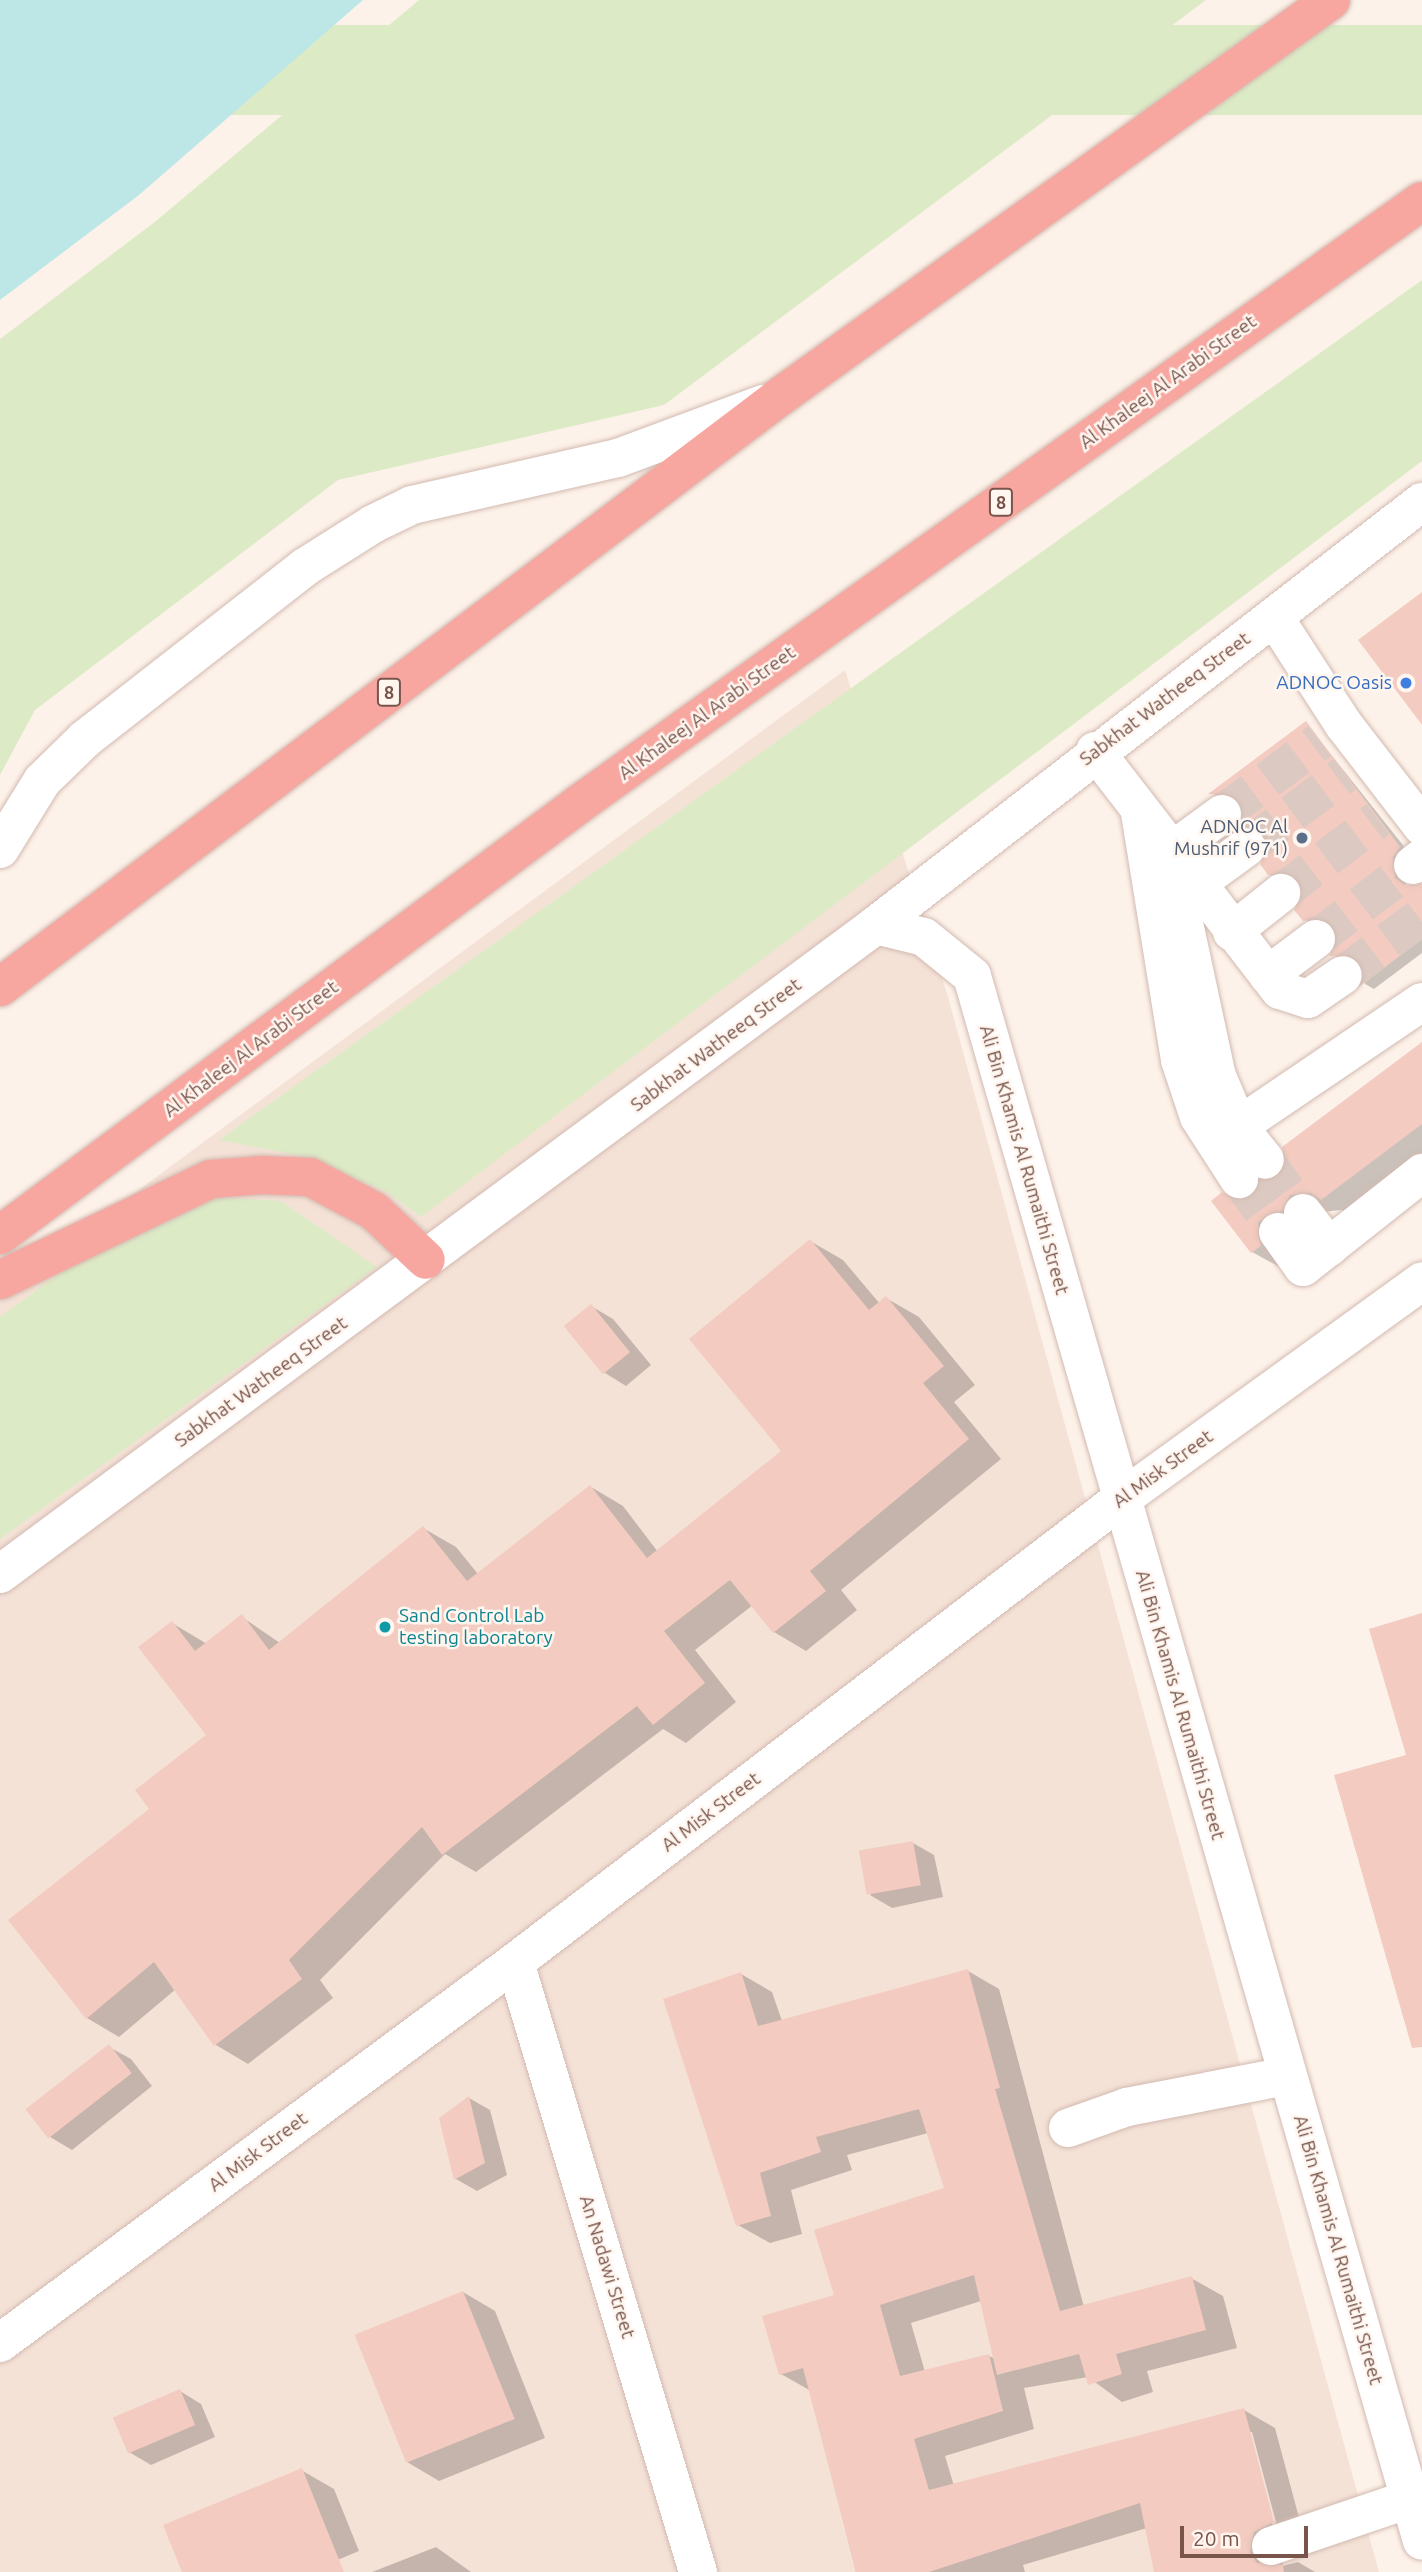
<!DOCTYPE html>
<html>
<head>
<meta charset="utf-8">
<style>
  body { margin:0 }
  #map { position:relative; width:1422px; height:2572px; overflow:hidden; background:#fdf2e9; font-family:Ubuntu,sans-serif }
  div>[style] { position:absolute }
  [style*='--x'] { left:calc(var(--x)*1px); top:calc(var(--y)*1px); width:calc(var(--w)*1px); rotate:calc(var(--a)*1deg) }
  .residential>* { inset:0; background:#f5e2d7 }
  .green>* { inset:0; background:#dcebc6; transform-origin:0 0 }
  .water>* { inset:0; background:#bce7e6 }
  .shadow>* { inset:0; background:#0003 }
  .building>* { inset:0; background:#f3cbc0; transform-origin:0 0 }
  .minor-tunnel>* { height:38px; margin-top:-19px; transform-origin:0; background:repeating-linear-gradient(90deg,#dccac2 0 38px,transparent 0 57px) }
  .roads { filter:drop-shadow(0 0 2px #d2bab1) drop-shadow(0 0 2px #d2bab1) }
  .minor>* { height:38px; margin:-19px; padding:0 19px; transform-origin:19px; border-radius:19px; background:#fff }
  .highway>* { height:38px; margin:-19px; padding:0 19px; transform-origin:19px; border-radius:19px; background:#f7a7a0 }
  .dots>* { width:19px; height:19px; translate:-50% -50%; box-sizing:border-box; border:4px solid #fff6f0; border-radius:50% }
  span { translate:-50% -50%; white-space:nowrap; text-align:center; line-height:1.15; -webkit-text-stroke:5px #fff6f0; paint-order:stroke }
  .shield-label span { padding:2px 5px; background:#fff6f0; border:2px solid; border-radius:5px; -webkit-text-stroke-width:0 }
  .shield-label { font-size:18px; color:#78544b; font-weight:700 }
  .street-label { font-size:19px; color:#78544b }
  .shop-label { font-size:19px; color:#366cbe }
  .right { translate:-100% -50%; text-align:right }
  .service-label { font-size:19px; color:#4e5e75 }
  .culture-label { font-size:19px; color:#0d838f }
  .left { translate:0 -50%; text-align:left }
  .scale { position:absolute; left:1180px; top:2526px; width:128px; height:32px; box-sizing:border-box; border:4px solid #78544b; border-top:0; padding-left:9px; font-size:21px; line-height:24px; white-space:nowrap; color:#78544b; -webkit-text-stroke:5px #fff6f0; paint-order:stroke }
</style>
</head>
<body>
<div id="map">
  <div class="residential">
    <i style="clip-path:polygon(845px 670px,948px 997px,1379px 2572px,0 2572px,0 1292px)"></i>
  </div>
  <div class="green">
    <i style="clip-path:polygon(419px 0,1206px 0,664px 405px,338px 480px,35px 710px,0 775px,0 339px,156px 221px)"></i>
    <i style="left:1422px;top:25px;width:90px;height:1762px;rotate:90deg"></i>
    <i style="clip-path:polygon(1422px 280px,1422px 461px,421px 1217px,384px 1190px,301px 1156px,219px 1140px)"></i>
    <i style="clip-path:polygon(214px 1197px,281px 1201px,377px 1267px,0 1539px,0 1317px,107px 1238px)"></i>
  </div>
  <div class="water">
    <i style="clip-path:polygon(0 0,363px 0,139px 195px,0 300px)"></i>
  </div>
  <div class="shadow">
    <i style="clip-path:polygon(1306px 723px,1410px 854px,1403px 864px,1406px 886px,1422px 885px,1422px 953px,1374px 989px,1365px 984px,1359px 961px,1332px 955px,1340px 937px,1335px 926px,1304px 920px,1299px 878px,1280px 880px,1269px 874px,1271px 844px,1262px 833px,1240px 827px,1246px 812px,1240px 799px,1211px 794px)"></i>
    <i style="clip-path:polygon(1422px 1044px,1422px 1166px,1353px 1216px,1341px 1210px,1321px 1212px,1283px 1269px,1252px 1252px,1239px 1203px,1279px 1179px)"></i>
    <i style="clip-path:polygon(810px 1241px,843px 1260px,880px 1304px,886px 1298px,919px 1317px,975px 1385px,954px 1402px,1001px 1459px,841px 1590px,857px 1610px,806px 1651px,774px 1632px,753px 1605px,695px 1650px,736px 1702px,686px 1743px,663px 1729px,476px 1872px,445px 1854px,320px 1980px,333px 1998px,248px 2064px,216px 2045px,176px 1989px,119px 2037px,87px 2018px,152px 1809px,208px 1736px,172px 1623px,207px 1644px,242px 1617px,280px 1643px,423px 1528px,456px 1547px,478px 1574px,591px 1487px,623px 1506px,658px 1552px,784px 1451px)"></i>
    <i style="clip-path:polygon(591px 1306px,613px 1319px,651px 1365px,626px 1386px,605px 1373px)"></i>
    <i style="clip-path:polygon(913px 1843px,934px 1855px,943px 1897px,892px 1908px,870px 1895px)"></i>
    <i style="clip-path:polygon(evenodd,968px 1971px,999px 1989px,1084px 2307px,1191px 2278px,1223px 2296px,1237px 2348px,1147px 2371px,1153px 2392px,1122px 2402px,1088px 2377px,1024px 2388px,1034px 2429px,945px 2456px,954px 2486px,1244px 2410px,1275px 2428px,1305px 2540px,1286px 2550px,1282px 2566px,1298px 2562px,1315px 2572px,1224px 2572px,1147px 2528px,1023px 2565px,1025px 2572px,856px 2572px,811px 2391px,781px 2374px,836px 2296px,946px 2189px,928px 2133px,847px 2155px,852px 2170px,791px 2190px,802px 2234px,770px 2243px,738px 2225px,741px 1974px,772px 1992px,782px 2021px,968px 1971px,981px 2301px,996px 2359px,989px 2356px,925px 2372px,911px 2323px,981px 2301px,968px 1971px,1248px 2432px,1252px 2432px,1278px 2530px,1274px 2531px,1248px 2432px)"></i>
    <i style="clip-path:polygon(109px 2047px,131px 2059px,152px 2086px,72px 2150px,50px 2137px)"></i>
    <i style="clip-path:polygon(469px 2098px,490px 2110px,507px 2175px,477px 2191px,456px 2179px)"></i>
    <i style="clip-path:polygon(463px 2292px,495px 2311px,545px 2438px,439px 2481px,407px 2462px)"></i>
    <i style="clip-path:polygon(180px 2391px,201px 2404px,215px 2437px,151px 2465px,129px 2452px)"></i>
    <i style="clip-path:polygon(301px 2470px,334px 2489px,359px 2551px,309px 2572px,184px 2572px)"></i>
    <i style="clip-path:polygon(436px 2547px,471px 2572px,372px 2572px)"></i>
  </div>
  <div class="building">
    <i style="clip-path:polygon(1422px 592px,1422px 725px,1358px 640px)"></i>
    <i style="clip-path:polygon(1306px 721px,1400px 847px,1393px 857px,1395px 878px,1405px 885px,1422px 884px,1422px 939px,1363px 984px,1365px 973px,1353px 956px,1329px 956px,1338px 937px,1333px 925px,1314px 917px,1303px 921px,1294px 910px,1303px 890px,1298px 879px,1288px 872px,1268px 875px,1260px 864px,1269px 844px,1256px 827px,1238px 828px,1244px 812px,1239px 801px,1230px 794px,1208px 794px)"></i>
    <i style="clip-path:polygon(1422px 1042px,1422px 1124px,1321px 1200px,1311px 1193px,1290px 1195px,1282px 1211px,1258px 1222px,1261px 1246px,1251px 1253px,1211px 1201px,1222px 1192px,1239px 1201px,1250px 1198px,1260px 1181px,1278px 1177px,1286px 1167px,1282px 1147px)"></i>
    <i style="clip-path:polygon(810px 1239px,869px 1310px,886px 1296px,944px 1366px,923px 1383px,969px 1439px,810px 1571px,826px 1591px,773px 1633px,730px 1580px,664px 1631px,705px 1683px,653px 1725px,637px 1706px,442px 1855px,422px 1827px,289px 1960px,302px 1979px,214px 2046px,154px 1962px,86px 2019px,8px 1920px,149px 1809px,135px 1790px,206px 1735px,138px 1647px,172px 1621px,195px 1651px,242px 1614px,269px 1650px,423px 1526px,467px 1581px,590px 1485px,647px 1558px,781px 1451px,689px 1339px)"></i>
    <i style="left:591px;top:1304px;width:62px;height:35px;rotate:51deg"></i>
    <i style="clip-path:polygon(1422px 1613px,1422px 2047px,1412px 2048px,1334px 1775px,1406px 1755px,1369px 1629px)"></i>
    <i style="left:913px;top:1841px;width:45px;height:55px;rotate:80deg"></i>
    <i style="clip-path:polygon(968px 1969px,1000px 2088px,995px 2089px,1060px 2311px,1192px 2276px,1206px 2330px,1116px 2354px,1122px 2374px,1088px 2385px,1079px 2354px,997px 2375px,974px 2275px,880px 2305px,900px 2376px,989px 2354px,1003px 2411px,914px 2439px,929px 2490px,1244px 2408px,1274px 2522px,1254px 2532px,1250px 2552px,1257px 2563px,1283px 2565px,1284px 2572px,1154px 2572px,1140px 2503px,929px 2572px,856px 2572px,803px 2368px,779px 2375px,762px 2316px,834px 2295px,814px 2230px,944px 2188px,919px 2109px,816px 2137px,821px 2152px,760px 2173px,771px 2216px,736px 2226px,663px 1999px,741px 1972px,758px 2026px)"></i>
    <i style="left:109px;top:2044px;width:37px;height:106px;rotate:52deg"></i>
    <i style="clip-path:polygon(469px 2096px,485px 2163px,454px 2180px,439px 2118px)"></i>
    <i style="left:463px;top:2291px;width:138px;height:117px;rotate:68deg"></i>
    <i style="left:180px;top:2389px;width:39px;height:73px;rotate:67deg"></i>
    <i style="clip-path:polygon(302px 2468px,344px 2572px,182px 2572px,163px 2525px)"></i>
  </div>
  <div class="minor-tunnel">
    <i style="--x:1222;--y:814;--w:122;--a:-36.7"></i>
    <i style="--x:1247;--y:847;--w:122;--a:-36.7"></i>
    <i style="--x:1281;--y:893;--w:122;--a:-37.3"></i>
    <i style="--x:1316;--y:939;--w:122;--a:-37.3"></i>
    <i style="--x:1343;--y:975;--w:99;--a:-36.8"></i>
    <i style="--x:1265;--y:1160;--w:65;--a:54.4"></i>
    <i style="--x:1239;--y:1179;--w:66;--a:53.7"></i>
  </div>
  <div class="roads">
    <div class="minor">
      <i style="--x:1274;--y:617;--w:129;--a:57.1"></i>
      <i style="--x:1344;--y:725;--w:128;--a:52.3"></i>
      <i style="--x:1095;--y:751;--w:302;--a:52.3"></i>
      <i style="--x:1280;--y:990;--w:29;--a:18"></i>
      <i style="--x:1308;--y:999;--w:42;--a:-34.4"></i>
      <i style="--x:1140;--y:813;--w:250;--a:80.8"></i>
      <i style="--x:1180;--y:1060;--w:60;--a:71.6"></i>
      <i style="--x:1199;--y:1117;--w:74;--a:57.2"></i>
      <i style="--x:1222;--y:814;--w:66;--a:143.7"></i>
      <i style="--x:1169;--y:853;--w:228;--a:77.9"></i>
      <i style="--x:1217;--y:1076;--w:54;--a:67.2"></i>
      <i style="--x:1238;--y:1126;--w:43;--a:51.5"></i>
      <i style="--x:0;--y:849;--w:80;--a:-58.3"></i>
      <i style="--x:42;--y:781;--w:60;--a:-44.3"></i>
      <i style="--x:85;--y:739;--w:279;--a:-38"></i>
      <i style="--x:305;--y:567;--w:80;--a:-32.3"></i>
      <i style="--x:373;--y:524;--w:43;--a:-26"></i>
      <i style="--x:412;--y:505;--w:211;--a:-12.9"></i>
      <i style="--x:618;--y:458;--w:155;--a:-20.4"></i>
      <i style="--x:1413;--y:865;--w:11;--a:-38"></i>
      <i style="--x:1195;--y:885;--w:64;--a:-36.2"></i>
      <i style="--x:876;--y:925;--w:49;--a:14"></i>
      <i style="--x:924;--y:937;--w:62;--a:39.1"></i>
      <i style="--x:972;--y:976;--w:1628;--a:73.96"></i>
      <i style="--x:1232;--y:932;--w:63;--a:-38.5"></i>
      <i style="--x:1268;--y:975;--w:60;--a:-36.9"></i>
      <i style="--x:1218;--y:1140;--w:246;--a:-34.1"></i>
      <i style="--x:1303;--y:1213;--w:43;--a:52.6"></i>
      <i style="--x:1278;--y:1232;--w:43;--a:54.5"></i>
      <i style="--x:1303;--y:1267;--w:152;--a:-38.3"></i>
      <i style="--x:0;--y:1574;--w:1090;--a:-36.53"></i>
      <i style="--x:876;--y:925;--w:691;--a:-37.77"></i>
      <i style="--x:515;--y:1962;--w:637;--a:73.3"></i>
      <i style="--x:1068;--y:2128;--w:63;--a:-19.6"></i>
      <i style="--x:1127;--y:2107;--w:163;--a:-11"></i>
      <i style="--x:0;--y:2343;--w:641;--a:-36.49"></i>
      <i style="--x:515;--y:1962;--w:761;--a:-37.37"></i>
      <i style="--x:1120;--y:1500;--w:373;--a:-35.9"></i>
      <i style="--x:1271;--y:2546;--w:147;--a:-18.7"></i>
    </div>
    <div class="highway">
      <i style="--x:0;--y:987;--w:976;--a:-37.13"></i>
      <i style="--x:778;--y:398;--w:681;--a:-35.74"></i>
      <i style="--x:0;--y:1235;--w:722;--a:-36.66"></i>
      <i style="--x:579;--y:804;--w:1036;--a:-35.58"></i>
      <i style="--x:0;--y:1280;--w:234;--a:-25.6"></i>
      <i style="--x:211;--y:1179;--w:51;--a:-4.5"></i>
      <i style="--x:262;--y:1175;--w:48;--a:2.4"></i>
      <i style="--x:310;--y:1177;--w:72;--a:28"></i>
      <i style="--x:374;--y:1211;--w:71;--a:43.3"></i>
    </div>
  </div>
  <div class="dots">
    <i style="left:1406px;top:683px;background:#3f7fe0"></i>
    <i style="left:1302px;top:838px;background:#5c6f8a"></i>
    <i style="left:385px;top:1627px;background:#0f9aa8"></i>
  </div>
  <div class="shield-label">
    <span style="left:1001px;top:502px">8</span>
    <span style="left:389px;top:692px">8</span>
  </div>
  <div class="street-label">
    <span style="left:1168px;top:382px;rotate:-36deg">Al Khaleej Al Arabi Street</span>
    <span style="left:1165px;top:699px;rotate:-37deg">Sabkhat Watheeq Street</span>
    <span style="left:707px;top:713px;rotate:-36deg">Al Khaleej Al Arabi Street</span>
    <span style="left:716px;top:1045px;rotate:-37deg">Sabkhat Watheeq Street</span>
    <span style="left:251px;top:1049px;rotate:-37deg">Al Khaleej Al Arabi Street</span>
    <span style="left:1024px;top:1160px;rotate:74deg">Ali Bin Khamis Al Rumaithi Street</span>
    <span style="left:261px;top:1382px;rotate:-36deg">Sabkhat Watheeq Street</span>
    <span style="left:1163px;top:1469px;rotate:-36deg">Al Misk Street</span>
    <span style="left:1180px;top:1705px;rotate:74deg">Ali Bin Khamis Al Rumaithi Street</span>
    <span style="left:711px;top:1812px;rotate:-37deg">Al Misk Street</span>
    <span style="left:258px;top:2152px;rotate:-37deg">Al Misk Street</span>
    <span style="left:1338px;top:2250px;rotate:74deg">Ali Bin Khamis Al Rumaithi Street</span>
    <span style="left:607px;top:2267px;rotate:73deg">An Nadawi Street</span>
  </div>
  <div class="shop-label">
    <span class="right" style="left:1392px;top:683px">ADNOC Oasis</span>
  </div>
  <div class="service-label">
    <span class="right" style="left:1288px;top:838px">ADNOC Al<br>Mushrif (971)</span>
  </div>
  <div class="culture-label">
    <span class="left" style="left:399px;top:1627px">Sand Control Lab<br>testing laboratory</span>
  </div>
  <div class="scale">20 m</div>
</div>
</body>
</html>
